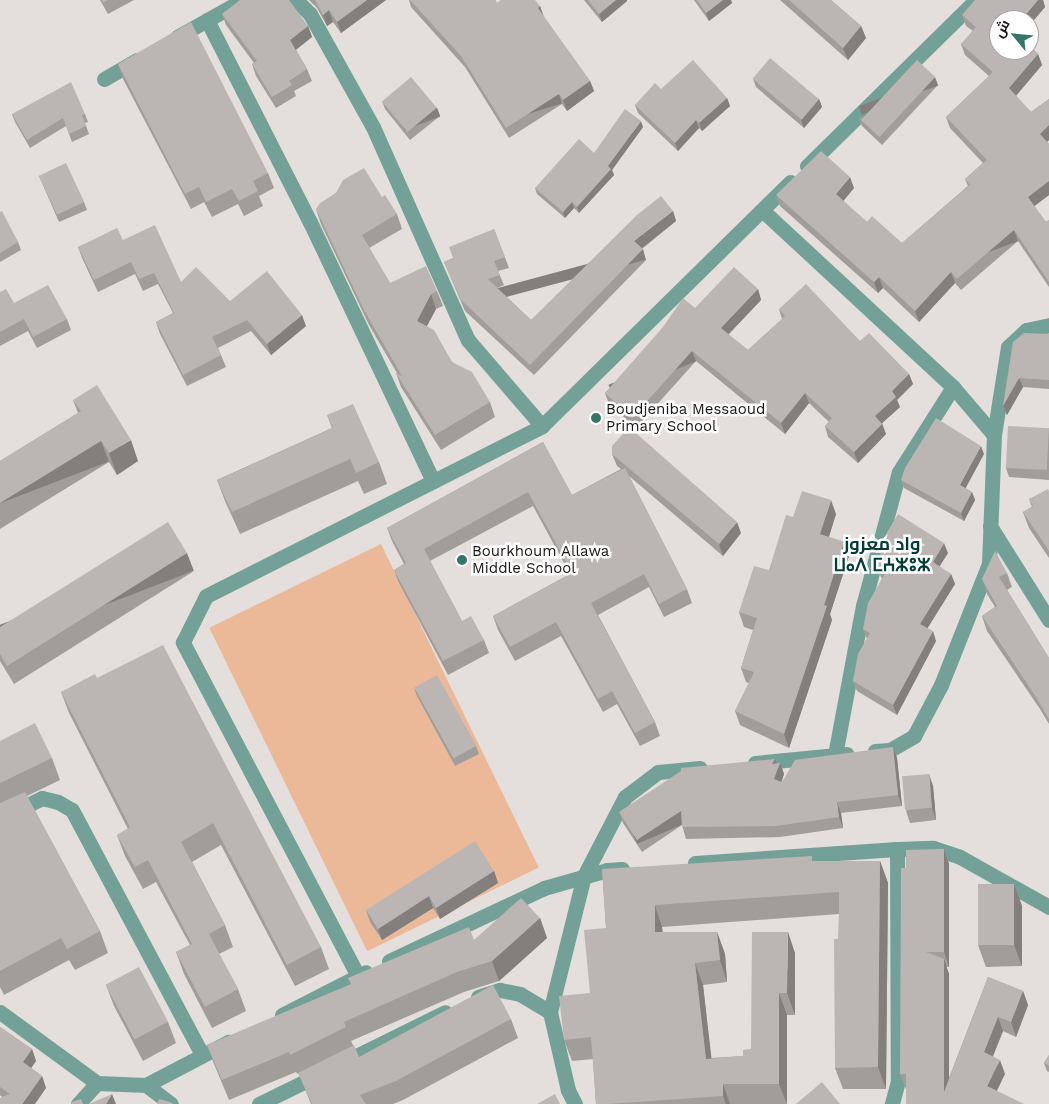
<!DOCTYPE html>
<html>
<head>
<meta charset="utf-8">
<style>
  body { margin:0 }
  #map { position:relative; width:1049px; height:1104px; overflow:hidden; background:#e4dfdc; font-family:"Work Sans",Cairo,"Noto Sans Tifinagh",sans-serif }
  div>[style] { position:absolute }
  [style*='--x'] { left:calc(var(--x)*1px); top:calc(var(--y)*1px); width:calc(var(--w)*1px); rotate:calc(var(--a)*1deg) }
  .green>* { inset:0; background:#ebb998; transform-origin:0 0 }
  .minor>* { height:15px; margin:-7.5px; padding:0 7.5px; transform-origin:7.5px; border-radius:7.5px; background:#74a197 }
  .wall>* { inset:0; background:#a19d9a }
  .shaded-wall>* { inset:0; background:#837f7d; transform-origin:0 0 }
  .building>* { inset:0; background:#bbb6b3; transform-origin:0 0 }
  .dots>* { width:14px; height:14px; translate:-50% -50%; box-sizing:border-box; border:2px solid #fff; border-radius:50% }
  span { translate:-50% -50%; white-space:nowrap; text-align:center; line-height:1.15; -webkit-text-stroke:5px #fff; paint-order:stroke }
  .poi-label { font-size:15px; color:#181615 }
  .left { translate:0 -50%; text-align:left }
  .quarter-label { font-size:18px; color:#013f36; font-weight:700 }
  .north { position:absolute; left:989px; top:10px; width:50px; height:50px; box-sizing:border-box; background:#fff; border:1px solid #a3a2a1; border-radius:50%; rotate:298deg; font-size:14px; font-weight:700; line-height:20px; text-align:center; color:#181615 }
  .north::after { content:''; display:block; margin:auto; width:18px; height:22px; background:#33766a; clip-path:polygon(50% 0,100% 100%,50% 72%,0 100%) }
</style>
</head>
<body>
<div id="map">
  <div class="green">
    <i style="left:381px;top:544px;width:360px;height:191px;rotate:64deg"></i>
  </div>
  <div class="minor">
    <i style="--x:296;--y:0;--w:20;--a:45"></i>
    <i style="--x:310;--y:14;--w:129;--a:60.9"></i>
    <i style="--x:373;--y:127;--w:233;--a:66"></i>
    <i style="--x:468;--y:340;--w:113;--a:49.3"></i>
    <i style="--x:207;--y:20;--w:227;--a:63"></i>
    <i style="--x:310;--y:222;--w:287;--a:64.6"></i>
    <i style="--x:177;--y:37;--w:76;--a:-29.3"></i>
    <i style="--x:104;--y:79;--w:38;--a:-30"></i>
    <i style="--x:807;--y:166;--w:237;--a:-44.5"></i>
    <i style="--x:762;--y:210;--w:260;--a:42.8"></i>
    <i style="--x:953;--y:387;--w:63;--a:49.5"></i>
    <i style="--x:990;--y:526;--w:111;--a:57.9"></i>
    <i style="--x:875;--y:751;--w:15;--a:-4"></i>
    <i style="--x:890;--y:750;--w:28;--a:-30"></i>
    <i style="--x:914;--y:736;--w:58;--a:-62.1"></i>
    <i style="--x:941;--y:685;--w:130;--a:-68.4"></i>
    <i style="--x:989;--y:564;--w:129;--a:-87.8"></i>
    <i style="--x:994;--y:435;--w:89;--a:-81"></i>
    <i style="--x:1008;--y:347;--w:25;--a:-43"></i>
    <i style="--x:1026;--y:330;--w:24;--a:-12"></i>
    <i style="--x:835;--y:755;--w:152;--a:-79.4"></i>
    <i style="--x:863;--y:606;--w:139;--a:-75"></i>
    <i style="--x:899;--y:472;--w:101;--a:-57.6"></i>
    <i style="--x:755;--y:763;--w:92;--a:-5.6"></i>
    <i style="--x:0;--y:819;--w:47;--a:-26.6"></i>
    <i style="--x:42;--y:798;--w:16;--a:14"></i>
    <i style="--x:58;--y:802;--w:16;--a:30"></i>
    <i style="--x:72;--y:810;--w:277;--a:62"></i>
    <i style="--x:897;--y:849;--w:36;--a:-2"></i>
    <i style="--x:933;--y:848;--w:28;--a:18"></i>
    <i style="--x:960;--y:857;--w:102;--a:29.3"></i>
    <i style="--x:695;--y:863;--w:202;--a:-4"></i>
    <i style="--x:897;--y:849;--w:232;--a:89.8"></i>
    <i style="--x:898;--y:1081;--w:24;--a:105"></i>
    <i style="--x:389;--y:961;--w:171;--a:-25.2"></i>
    <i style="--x:544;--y:888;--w:66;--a:-15.9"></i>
    <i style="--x:607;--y:870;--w:15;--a:-4"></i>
    <i style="--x:358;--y:976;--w:377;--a:-117.7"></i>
    <i style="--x:183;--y:642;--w:51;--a:-63.4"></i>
    <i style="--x:206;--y:596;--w:377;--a:-26.8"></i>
    <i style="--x:542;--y:426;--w:348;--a:-44.5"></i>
    <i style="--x:478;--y:997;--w:23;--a:-18"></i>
    <i style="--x:500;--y:990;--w:20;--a:11"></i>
    <i style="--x:520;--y:994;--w:35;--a:31"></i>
    <i style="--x:0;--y:1012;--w:120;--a:36.2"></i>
    <i style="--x:97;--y:1083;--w:49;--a:2.3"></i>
    <i style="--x:146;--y:1085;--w:93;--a:-27.7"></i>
    <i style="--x:282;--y:1015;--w:94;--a:-27.1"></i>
    <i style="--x:340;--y:1064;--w:117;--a:-26.3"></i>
    <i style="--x:146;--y:1085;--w:31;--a:37"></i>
    <i style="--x:78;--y:1104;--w:28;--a:-48"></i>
    <i style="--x:259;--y:1104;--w:68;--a:-26.2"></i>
    <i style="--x:575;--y:1104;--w:16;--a:-117"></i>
    <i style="--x:568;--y:1090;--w:80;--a:-103"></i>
    <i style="--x:550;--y:1012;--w:140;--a:-76"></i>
    <i style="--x:584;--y:876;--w:89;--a:-62.6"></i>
    <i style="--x:625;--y:797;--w:41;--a:-37.1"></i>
    <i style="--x:658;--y:772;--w:42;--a:-5.4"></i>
  </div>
  <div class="wall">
    <i style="clip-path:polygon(100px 0,134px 0,108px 14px)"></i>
    <i style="clip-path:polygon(309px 0,386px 0,341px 33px,333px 22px,327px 26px,317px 8px)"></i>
    <i style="clip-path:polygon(409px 0,495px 0,497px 3px,540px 6px,543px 16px,590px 81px,594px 91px,567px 111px,562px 104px,509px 138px,465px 67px,411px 7px)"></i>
    <i style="clip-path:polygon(584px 0,627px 0,627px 1px,602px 22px)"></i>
    <i style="clip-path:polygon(694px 0,731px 0,732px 3px,709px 21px)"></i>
    <i style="clip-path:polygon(780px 0,831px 0,861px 26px,866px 38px,848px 60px)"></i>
    <i style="clip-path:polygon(975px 0,1043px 0,1045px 7px,1030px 24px,1034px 28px,1038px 39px,1031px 47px,1038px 54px,1042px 65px,1016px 96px,1031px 112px,1049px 99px,1049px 140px,1047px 142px,1049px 144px,1049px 195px,1034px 206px,1046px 222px,1049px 220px,1049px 287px,1018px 241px,961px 290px,955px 283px,919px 322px,883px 288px,878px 293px,780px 206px,776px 195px,854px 188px,843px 201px,867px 222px,902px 243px,968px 186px,965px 179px,983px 163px,950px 128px,946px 117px,989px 76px,965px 55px,961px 44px,973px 31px,966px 26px,962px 15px)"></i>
    <i style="clip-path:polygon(222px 14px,308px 26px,312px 37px,296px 50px,307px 69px,312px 81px,294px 91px,296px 96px,276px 108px,256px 76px,252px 64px,254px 63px,226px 25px)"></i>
    <i style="clip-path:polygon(118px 64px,268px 173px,274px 188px,259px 196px,263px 206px,244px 216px,238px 204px,212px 217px,204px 202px,191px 209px,123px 79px)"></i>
    <i style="clip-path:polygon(753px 79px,819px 99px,822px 107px,804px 128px,756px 87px)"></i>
    <i style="clip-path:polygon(938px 85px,882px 145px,862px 126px,859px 118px)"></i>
    <i style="clip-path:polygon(661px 89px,727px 98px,730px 106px,702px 131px,699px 128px,678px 151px,638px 113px,635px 105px)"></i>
    <i style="clip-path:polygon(382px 101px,437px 108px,440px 116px,410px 140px,385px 109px)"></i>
    <i style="clip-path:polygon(12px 114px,85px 114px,88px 122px,85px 123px,89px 134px,72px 142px,66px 126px,30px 148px,15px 122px)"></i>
    <i style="clip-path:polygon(643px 127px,612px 170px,614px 175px,579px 213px,574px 208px,565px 218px,537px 194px,535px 188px,594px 153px)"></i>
    <i style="clip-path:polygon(39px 176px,84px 202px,87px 210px,59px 222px)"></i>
    <i style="clip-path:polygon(336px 193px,382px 197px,397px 214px,402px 229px,369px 248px,390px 283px,437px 291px,443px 306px,436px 309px,427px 326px,452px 362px,490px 402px,495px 417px,441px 450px,401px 387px,396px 373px,397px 373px,369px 325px,321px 224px,316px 209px)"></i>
    <i style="clip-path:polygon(673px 211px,676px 221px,642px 249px,646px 260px,534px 375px,465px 311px,444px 262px,453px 258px,494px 229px,509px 268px,498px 271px,504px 285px,497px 288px,531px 320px)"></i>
    <i style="clip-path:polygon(0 212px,18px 242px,21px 250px,0 262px)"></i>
    <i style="clip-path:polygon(123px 240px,181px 282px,230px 301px,306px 326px,271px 355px,251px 331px,218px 348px,226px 367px,187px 386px,160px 334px,156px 322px,173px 313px,158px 284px,143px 291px,135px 274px,98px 292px,82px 258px,78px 247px)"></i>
    <i style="clip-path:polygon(758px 289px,761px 300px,728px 335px,748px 350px,782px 319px,779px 309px,860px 341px,909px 374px,913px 384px,897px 400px,900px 407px,882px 423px,886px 434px,858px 463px,828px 437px,825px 426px,829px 422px,809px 403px,785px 434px,696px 361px,636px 428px,609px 404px,605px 393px,695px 308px)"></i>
    <i style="clip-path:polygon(0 292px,14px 303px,67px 319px,71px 330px,37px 348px,28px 331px,0 346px)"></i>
    <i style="clip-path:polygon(1049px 334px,1049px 389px,1023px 387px,1007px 415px,1003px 406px,1013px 342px)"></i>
    <i style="clip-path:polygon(73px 400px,138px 461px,117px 475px,109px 462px,0 529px,0 461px,78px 413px)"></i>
    <i style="clip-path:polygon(327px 415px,379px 462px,387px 484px,364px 494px,358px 481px,240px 534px,225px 501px,217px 480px,332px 428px)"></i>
    <i style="clip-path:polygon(1049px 428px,1049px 480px,1009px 477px,1006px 468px)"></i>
    <i style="clip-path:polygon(543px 442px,572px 495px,621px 469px,617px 466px,612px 454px,741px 533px,723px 556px,629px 476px,687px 589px,692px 603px,664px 617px,649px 587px,598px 615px,655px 722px,660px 736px,640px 746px,617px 704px,603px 712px,561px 636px,515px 661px,498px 630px,493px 616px,570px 574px,533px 506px,430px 561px,462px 621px,484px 640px,489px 653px,448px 675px,399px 583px,394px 570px,404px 564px,392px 541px,387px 528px)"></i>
    <i style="clip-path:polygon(984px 454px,965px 488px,972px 492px,975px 500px,964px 521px,904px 488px,901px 480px)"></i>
    <i style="clip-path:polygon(1049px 491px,1049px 558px,1029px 528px,1023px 512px,1032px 507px,1029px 499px)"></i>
    <i style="clip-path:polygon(836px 514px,829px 537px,844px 542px,849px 556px,830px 614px,832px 620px,789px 748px,740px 725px,735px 711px,749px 683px,746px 682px,741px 668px,753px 630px,744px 627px,739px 612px,769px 570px,793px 517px)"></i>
    <i style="clip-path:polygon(948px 553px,939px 567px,951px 574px,955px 584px,927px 628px,936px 641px,897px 715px,857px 691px,853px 681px,867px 639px,863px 629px,882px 578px,881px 577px,877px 567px)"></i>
    <i style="clip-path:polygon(194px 571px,14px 684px,0 661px,0 627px)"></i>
    <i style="clip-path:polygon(1007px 573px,1012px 587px,1007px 590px,1049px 658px,1049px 724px,1040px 709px,987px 631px,982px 616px,995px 607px,987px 594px,982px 579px)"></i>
    <i style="clip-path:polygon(97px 678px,321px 947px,329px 969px,295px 986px,221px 845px,192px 862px,225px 925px,233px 947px,219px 954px,238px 989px,246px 1011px,212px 1028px,184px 974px,176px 952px,190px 945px,156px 882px,143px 889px,125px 856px,117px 835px,128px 829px,69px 713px,61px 692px)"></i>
    <i style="clip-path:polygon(414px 688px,476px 746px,479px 754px,455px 766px,417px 696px)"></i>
    <i style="clip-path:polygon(0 741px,52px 758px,60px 780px,27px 796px,100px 931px,108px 953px,75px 970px,69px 960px,4px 995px,0 987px)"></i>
    <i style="clip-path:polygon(893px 747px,897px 758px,902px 806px,841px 813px,843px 828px,780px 837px,686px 839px,682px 825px,642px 852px,623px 823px,619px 812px,776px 763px,780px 763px,784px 774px,781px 782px)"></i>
    <i style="clip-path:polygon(933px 786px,936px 820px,910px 823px,906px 811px)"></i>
    <i style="clip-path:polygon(944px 849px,949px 864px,949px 967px,946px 967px,949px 974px,949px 1078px,988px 977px,1023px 991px,1028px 1005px,1016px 1037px,1003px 1031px,993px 1056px,1005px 1074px,906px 1089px,900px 1074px,906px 868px)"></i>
    <i style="clip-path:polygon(814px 861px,880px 861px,888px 883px,886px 1089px,843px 1089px,835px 1068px,839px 914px,662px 927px,663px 932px,717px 932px,725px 954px,727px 982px,703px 985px,711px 1058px,743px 1056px,751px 1049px,795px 953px,795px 1015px,787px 1015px,787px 1104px,596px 1104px,593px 1059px,572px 1061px,564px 1040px,590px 993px,606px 928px,602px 869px)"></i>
    <i style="clip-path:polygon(494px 871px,498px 883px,440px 919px,433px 908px,382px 940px,370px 922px,366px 910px)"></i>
    <i style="clip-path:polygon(1014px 884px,1022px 906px,1022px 966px,986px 967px,978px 945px)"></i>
    <i style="clip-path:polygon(540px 918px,547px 938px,499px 981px,464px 992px,351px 1041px,359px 1057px,511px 1019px,518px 1038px,403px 1100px,393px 1104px,311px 1104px,299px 1074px,298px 1074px,296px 1072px,229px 1100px,214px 1064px,207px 1045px,474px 940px)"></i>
    <i style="clip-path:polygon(106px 985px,168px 1022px,176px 1043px,143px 1061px,114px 1006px)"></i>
    <i style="clip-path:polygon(0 1027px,32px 1049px,36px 1061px,31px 1068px,42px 1076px,46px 1088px,2px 1097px,0 1095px)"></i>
    <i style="clip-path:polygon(1049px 1055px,1049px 1072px,1047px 1071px,1044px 1063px)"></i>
  </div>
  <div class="shaded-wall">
    <i style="clip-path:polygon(367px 0,386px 0,341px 33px,337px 22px)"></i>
    <i style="clip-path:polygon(616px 0,627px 0,627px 1px,602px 22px,599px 14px)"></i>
    <i style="clip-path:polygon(723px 0,731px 0,732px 3px,709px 21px,706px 13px)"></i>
    <i style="clip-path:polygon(1038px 0,1043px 0,1045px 7px,1029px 26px,1029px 20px,1024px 20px,1023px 18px)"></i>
    <i style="clip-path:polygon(540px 6px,544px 17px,538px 8px)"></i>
    <i style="clip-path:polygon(329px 10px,333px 22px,327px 26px,323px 15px)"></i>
    <i style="clip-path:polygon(308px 26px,312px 37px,294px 51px,290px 40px)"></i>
    <i style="clip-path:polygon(861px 26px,866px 38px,848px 60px,843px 48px)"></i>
    <i style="clip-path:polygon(1034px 28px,1038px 39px,1029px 49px,1029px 34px)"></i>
    <i style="clip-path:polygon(1038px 54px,1042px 65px,1013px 99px,1009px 88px)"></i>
    <i style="left:935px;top:77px;width:9px;height:82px;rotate:69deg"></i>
    <i style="clip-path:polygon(590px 81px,594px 91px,567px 111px,563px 100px)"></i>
    <i style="left:559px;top:94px;width:10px;height:63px;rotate:73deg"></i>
    <i style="clip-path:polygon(727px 98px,730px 106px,702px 131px,699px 123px)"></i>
    <i style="clip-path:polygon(819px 99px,822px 107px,804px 128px,801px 120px)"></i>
    <i style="left:437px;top:108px;width:9px;height:38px;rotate:69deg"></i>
    <i style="clip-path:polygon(696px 120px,699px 128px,678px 151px,675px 143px)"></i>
    <i style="clip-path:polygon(641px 121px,643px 127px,612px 170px,614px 175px,579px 213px,577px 207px,608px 166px)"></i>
    <i style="clip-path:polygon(1049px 125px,1049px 140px,1044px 145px,1040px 134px)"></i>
    <i style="clip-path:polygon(850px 177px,854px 188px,840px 205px,836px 194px)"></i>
    <i style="clip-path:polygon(1049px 181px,1049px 195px,1032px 208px,1028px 197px)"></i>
    <i style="clip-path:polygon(572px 202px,574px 208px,565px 218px,563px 212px)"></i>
    <i style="clip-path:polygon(673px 211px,676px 221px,638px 251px,634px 241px)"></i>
    <i style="left:1014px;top:230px;width:12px;height:75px;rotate:70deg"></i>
    <i style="left:643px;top:249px;width:11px;height:162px;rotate:75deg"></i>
    <i style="clip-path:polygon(951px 272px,955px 283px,919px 322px,915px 311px)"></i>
    <i style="clip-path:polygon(879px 277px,883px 288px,878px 293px,874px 282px)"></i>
    <i style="clip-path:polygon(758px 289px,761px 300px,724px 339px,721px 328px)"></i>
    <i style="clip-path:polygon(431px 294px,436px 309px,422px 335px,417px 321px)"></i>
    <i style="clip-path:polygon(302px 315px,306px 326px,271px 355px,267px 344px)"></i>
    <i style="left:692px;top:351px;width:11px;height:90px;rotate:68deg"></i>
    <i style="clip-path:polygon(909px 374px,913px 384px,897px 400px,900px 407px,879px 426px,875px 416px,892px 391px)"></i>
    <i style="clip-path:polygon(1019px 378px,1023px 387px,1007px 415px,1003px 406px)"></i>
    <i style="clip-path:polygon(805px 393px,809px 403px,785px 434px,781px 423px)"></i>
    <i style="clip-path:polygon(882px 424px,886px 434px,858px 463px,854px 452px)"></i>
    <i style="clip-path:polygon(131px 440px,138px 461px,117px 475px,109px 453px)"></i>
    <i style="left:101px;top:441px;width:22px;height:119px;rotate:69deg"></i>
    <i style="clip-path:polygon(981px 446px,984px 454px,963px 493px,960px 485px)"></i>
    <i style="clip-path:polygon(972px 492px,975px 500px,964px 521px,961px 513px)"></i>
    <i style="clip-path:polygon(831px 500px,836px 514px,825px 549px,820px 534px)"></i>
    <i style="clip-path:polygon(737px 522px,741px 533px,723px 556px,719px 544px)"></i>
    <i style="clip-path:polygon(844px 542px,849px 556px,830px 614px,832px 620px,789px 748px,784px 734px)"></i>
    <i style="clip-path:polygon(944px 543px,948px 553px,936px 572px,933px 562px)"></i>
    <i style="left:187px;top:553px;width:19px;height:213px;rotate:69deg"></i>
    <i style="clip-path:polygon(951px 574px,955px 584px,924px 634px,920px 624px)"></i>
    <i style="clip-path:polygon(933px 631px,936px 641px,897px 715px,893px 705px)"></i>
    <i style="clip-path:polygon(893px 747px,897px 758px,902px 806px,898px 795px)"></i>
    <i style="clip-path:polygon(775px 759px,778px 768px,780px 763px,784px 774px,779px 790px,774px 779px,772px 764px)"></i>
    <i style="clip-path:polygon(929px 774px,933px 786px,936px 820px,932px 808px)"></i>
    <i style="clip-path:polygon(837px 802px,841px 813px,843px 828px,839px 817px)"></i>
    <i style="left:681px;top:811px;width:13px;height:53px;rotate:67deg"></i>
    <i style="clip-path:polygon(944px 849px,949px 864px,949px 967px,944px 952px)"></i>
    <i style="clip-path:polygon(880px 861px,888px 883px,886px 1089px,878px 1067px)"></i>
    <i style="clip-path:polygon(494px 871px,498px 883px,440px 919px,436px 908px)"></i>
    <i style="clip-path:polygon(1014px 884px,1022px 906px,1022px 966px,1014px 945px)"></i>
    <i style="clip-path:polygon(429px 896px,433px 908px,382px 940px,378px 929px)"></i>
    <i style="clip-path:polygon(655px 905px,662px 927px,663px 954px,655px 932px)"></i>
    <i style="clip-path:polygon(540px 918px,547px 938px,499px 981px,492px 961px)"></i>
    <i style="clip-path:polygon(717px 932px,725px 954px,727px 982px,720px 960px)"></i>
    <i style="clip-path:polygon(788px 932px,795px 953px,795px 1015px,787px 993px)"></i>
    <i style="clip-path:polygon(944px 959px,949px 974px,949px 1104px,944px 1092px)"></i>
    <i style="clip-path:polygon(695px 963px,703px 985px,714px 1080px,706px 1059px)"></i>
    <i style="clip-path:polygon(1023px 991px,1028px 1005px,1016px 1037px,1011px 1022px)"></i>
    <i style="clip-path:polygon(779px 993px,787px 1015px,787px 1104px,779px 1084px)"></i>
    <i style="clip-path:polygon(998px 1017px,1003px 1031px,989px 1066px,984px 1052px)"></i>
    <i style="clip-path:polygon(32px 1049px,36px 1061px,27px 1074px,23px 1062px)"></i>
    <i style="clip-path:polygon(1000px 1060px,1005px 1074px,992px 1101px,987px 1086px)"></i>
    <i style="clip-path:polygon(42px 1076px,46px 1088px,35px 1104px,22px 1104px)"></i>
    <i style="clip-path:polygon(723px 1084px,730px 1104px,726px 1104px,723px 1096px)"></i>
    <i style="clip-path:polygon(112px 1094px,116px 1104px,106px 1104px)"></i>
  </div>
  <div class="building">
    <i style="clip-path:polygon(102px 0,108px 0,103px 3px)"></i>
    <i style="clip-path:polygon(240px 0,289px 0,308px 26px,290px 40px,307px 69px,289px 81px,292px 85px,272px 97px,252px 64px,257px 61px,222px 14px)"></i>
    <i style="clip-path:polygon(315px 0,367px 0,337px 22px,329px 10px,323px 15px)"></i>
    <i style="clip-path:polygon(410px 0,495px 0,497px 3px,501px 0,535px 0,540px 6px,538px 8px,590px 81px,563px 100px,559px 94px,506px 128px,461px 56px)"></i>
    <i style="clip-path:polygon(588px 0,616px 0,599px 14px)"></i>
    <i style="clip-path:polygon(697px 0,723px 0,706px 13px)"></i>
    <i style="clip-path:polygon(789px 0,831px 0,861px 26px,843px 48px)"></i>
    <i style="clip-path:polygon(975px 0,1038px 0,1023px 18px,1026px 20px,999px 20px,999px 50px,1029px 50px,1029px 46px,1038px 54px,1009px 88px,1031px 112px,1049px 99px,1049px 125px,1040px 134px,1049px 144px,1049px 181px,1028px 197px,1046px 222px,1049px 220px,1049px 282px,1014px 230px,957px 279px,951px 272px,915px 311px,879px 277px,874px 282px,776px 195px,821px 151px,850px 177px,836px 194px,867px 222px,872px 216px,902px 243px,970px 185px,965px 179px,987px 160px,946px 117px,993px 72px,961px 44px,976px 27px,962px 15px)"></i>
    <i style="clip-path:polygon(191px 22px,268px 173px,253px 181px,258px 191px,239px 201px,232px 189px,206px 202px,199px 187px,185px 194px,118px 64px)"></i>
    <i style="clip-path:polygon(1029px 23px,1034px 28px,1029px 34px)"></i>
    <i style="left:770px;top:58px;width:64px;height:27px;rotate:40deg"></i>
    <i style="clip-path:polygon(693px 60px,727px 98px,699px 123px,696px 120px,675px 143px,635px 105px,655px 83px,661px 89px)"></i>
    <i style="left:917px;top:60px;width:25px;height:82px;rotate:43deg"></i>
    <i style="left:411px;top:77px;width:40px;height:38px;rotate:50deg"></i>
    <i style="clip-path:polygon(71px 82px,85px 114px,82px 115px,86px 126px,69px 134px,63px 118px,27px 140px,12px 114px)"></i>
    <i style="clip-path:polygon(625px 109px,641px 121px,608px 166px,611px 169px,577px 207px,572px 202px,563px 212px,535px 188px,579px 139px,594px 153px)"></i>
    <i style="left:66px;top:163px;width:43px;height:30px;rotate:65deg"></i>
    <i style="clip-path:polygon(364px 168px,382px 197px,385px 195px,397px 214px,362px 235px,390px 283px,426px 266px,437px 291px,431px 294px,417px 321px,434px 330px,452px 362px,472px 372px,490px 402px,435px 435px,396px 373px,402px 376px,364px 310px,316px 209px,320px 203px,336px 193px,343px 180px)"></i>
    <i style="clip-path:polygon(661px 196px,673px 211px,634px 241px,643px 249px,530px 365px,461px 300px,444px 262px,453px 258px,449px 247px,494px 229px,505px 257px,494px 261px,500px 275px,488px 279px,531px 320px,637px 215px)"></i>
    <i style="clip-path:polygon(2px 211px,18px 242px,0 253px,0 212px)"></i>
    <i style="clip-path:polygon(155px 225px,181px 282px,196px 267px,230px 301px,267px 271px,302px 315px,267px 344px,247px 320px,212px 337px,221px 355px,183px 375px,156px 322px,174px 313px,154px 273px,139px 279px,131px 262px,94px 280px,78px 247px,117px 228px,123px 240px)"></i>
    <i style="clip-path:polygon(734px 267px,758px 289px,721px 328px,748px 350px,785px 316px,779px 309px,806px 284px,860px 341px,869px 333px,909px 374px,892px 391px,896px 397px,875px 416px,882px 424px,854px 452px,825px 426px,832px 418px,805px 393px,781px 423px,692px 351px,632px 418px,605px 393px,663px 327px,683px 298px,695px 308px)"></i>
    <i style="clip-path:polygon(48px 285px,67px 319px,33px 337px,24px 319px,0 332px,0 292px,6px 289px,14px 303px)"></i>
    <i style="clip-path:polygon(1024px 333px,1049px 334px,1049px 380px,1019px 378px,1003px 406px,1013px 342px)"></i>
    <i style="clip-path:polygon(97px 385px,131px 440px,109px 453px,101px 441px,0 503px,0 461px,81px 411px,73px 400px)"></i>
    <i style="clip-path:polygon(353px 404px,379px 462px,356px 473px,350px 459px,232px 512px,217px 480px,333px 428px,327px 415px)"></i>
    <i style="clip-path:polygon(936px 418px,981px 446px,960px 485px,972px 492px,961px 513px,901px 480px,905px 468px)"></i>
    <i style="left:1008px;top:426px;width:41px;height:42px;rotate:3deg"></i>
    <i style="clip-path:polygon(629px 427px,737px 522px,719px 544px,612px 454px,612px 446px)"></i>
    <i style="clip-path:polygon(543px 442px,572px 495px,625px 468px,687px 589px,659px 604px,644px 574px,591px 603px,655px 722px,635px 733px,612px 691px,598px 699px,556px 622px,510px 647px,493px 616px,572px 573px,528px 492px,424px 549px,462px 621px,471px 616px,484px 640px,443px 661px,394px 570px,406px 563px,387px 528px)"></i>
    <i style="clip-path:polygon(1048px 489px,1049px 491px,1049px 551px,1023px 512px,1033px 506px,1029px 499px)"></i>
    <i style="clip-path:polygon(802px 491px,831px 500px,820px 534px,844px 542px,824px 605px,827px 606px,784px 734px,735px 711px,754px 672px,741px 668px,757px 618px,739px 612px,754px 566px,769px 570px,786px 515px,793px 517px)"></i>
    <i style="clip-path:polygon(898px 514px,944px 543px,933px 562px,951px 574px,920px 624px,933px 631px,893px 705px,853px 681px,858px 654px,870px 633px,863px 629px,868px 603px,886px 572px,877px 567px,886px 534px)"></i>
    <i style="clip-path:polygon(168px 522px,187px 553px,7px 666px,0 654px,0 627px)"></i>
    <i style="clip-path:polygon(995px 551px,1007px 573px,999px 577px,1049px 658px,1049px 719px,1034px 694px,982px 616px,997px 606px,982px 579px)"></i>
    <i style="clip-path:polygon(163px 645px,321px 947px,287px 965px,213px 823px,181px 842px,225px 925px,209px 934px,238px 989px,205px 1007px,176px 952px,192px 944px,148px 860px,135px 867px,117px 835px,130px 827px,61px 692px,95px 674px,97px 678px)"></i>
    <i style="left:437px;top:675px;width:81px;height:26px;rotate:61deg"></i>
    <i style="clip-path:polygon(35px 723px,52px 758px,0 783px,0 741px)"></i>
    <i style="clip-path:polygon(893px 747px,898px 795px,837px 802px,839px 817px,776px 826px,682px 827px,681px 811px,637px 840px,619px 812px,681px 771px,681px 768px,775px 759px,772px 764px,780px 763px,774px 779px,782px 782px,795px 760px)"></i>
    <i style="left:929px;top:774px;width:34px;height:27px;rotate:85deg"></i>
    <i style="clip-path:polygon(25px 792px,100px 931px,67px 949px,61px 938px,0 971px,0 803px)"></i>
    <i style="clip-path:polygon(475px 841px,494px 871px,436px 908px,429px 896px,378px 929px,366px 910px)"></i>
    <i style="clip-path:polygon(944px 849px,944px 952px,926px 952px,944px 959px,944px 1092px,988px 977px,1023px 991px,1011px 1022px,998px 1017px,984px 1052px,1000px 1060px,987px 1086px,1024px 1104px,906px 1104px,906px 1074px,900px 1074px,901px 868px,906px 868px,906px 850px)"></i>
    <i style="clip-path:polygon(812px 856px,812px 861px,880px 861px,878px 1067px,835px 1068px,834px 939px,839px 939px,839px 892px,655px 905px,655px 932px,717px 932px,720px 960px,695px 963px,706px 1059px,743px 1056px,743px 1050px,751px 1049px,752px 932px,788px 932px,787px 993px,779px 993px,779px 1084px,723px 1084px,723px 1096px,608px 1104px,596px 1104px,591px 1037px,564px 1040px,559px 996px,590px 993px,584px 930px,606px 928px,602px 869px)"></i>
    <i style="left:978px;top:884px;width:36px;height:61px"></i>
    <i style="clip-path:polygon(521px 898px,540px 918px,492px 961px,457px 972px,344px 1022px,346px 1027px,290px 1055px,289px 1052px,222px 1080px,207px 1045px,351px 984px,348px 978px,469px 927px,474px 940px)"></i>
    <i style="left:139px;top:967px;width:62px;height:38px;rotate:62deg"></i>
    <i style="clip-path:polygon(493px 985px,511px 1019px,396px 1081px,360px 1095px,366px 1104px,312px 1104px,298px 1073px,354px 1045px,359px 1057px)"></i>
    <i style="clip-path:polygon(0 1027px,32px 1049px,23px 1062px,42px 1076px,22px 1104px,0 1104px,0 1098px,10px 1094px,0 1087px)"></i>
    <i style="clip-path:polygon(1049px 1055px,1049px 1066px,1044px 1063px)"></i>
    <i style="clip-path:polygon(822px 1082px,840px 1104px,796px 1104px)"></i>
    <i style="clip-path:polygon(112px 1094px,106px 1104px,89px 1104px)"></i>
    <i style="clip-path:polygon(555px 1094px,560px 1104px,537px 1104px)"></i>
    <i style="clip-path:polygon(81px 1099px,83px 1104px,71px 1104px,72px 1102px)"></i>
    <i style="clip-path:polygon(159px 1099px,170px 1102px,174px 1104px,157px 1104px)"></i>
  </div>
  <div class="dots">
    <i style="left:596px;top:418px;background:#33766a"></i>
    <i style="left:462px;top:560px;background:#33766a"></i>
  </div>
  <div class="poi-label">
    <span class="left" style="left:606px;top:418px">Boudjeniba Messaoud<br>Primary School</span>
    <span class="left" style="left:472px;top:560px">Bourkhoum Allawa<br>Middle School</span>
  </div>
  <div class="quarter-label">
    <span style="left:882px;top:555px">واد معزوز<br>ⵡⴰⴷ ⵎⵄⵣⵓⵣ</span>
  </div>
  <div class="north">ش</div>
</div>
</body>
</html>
